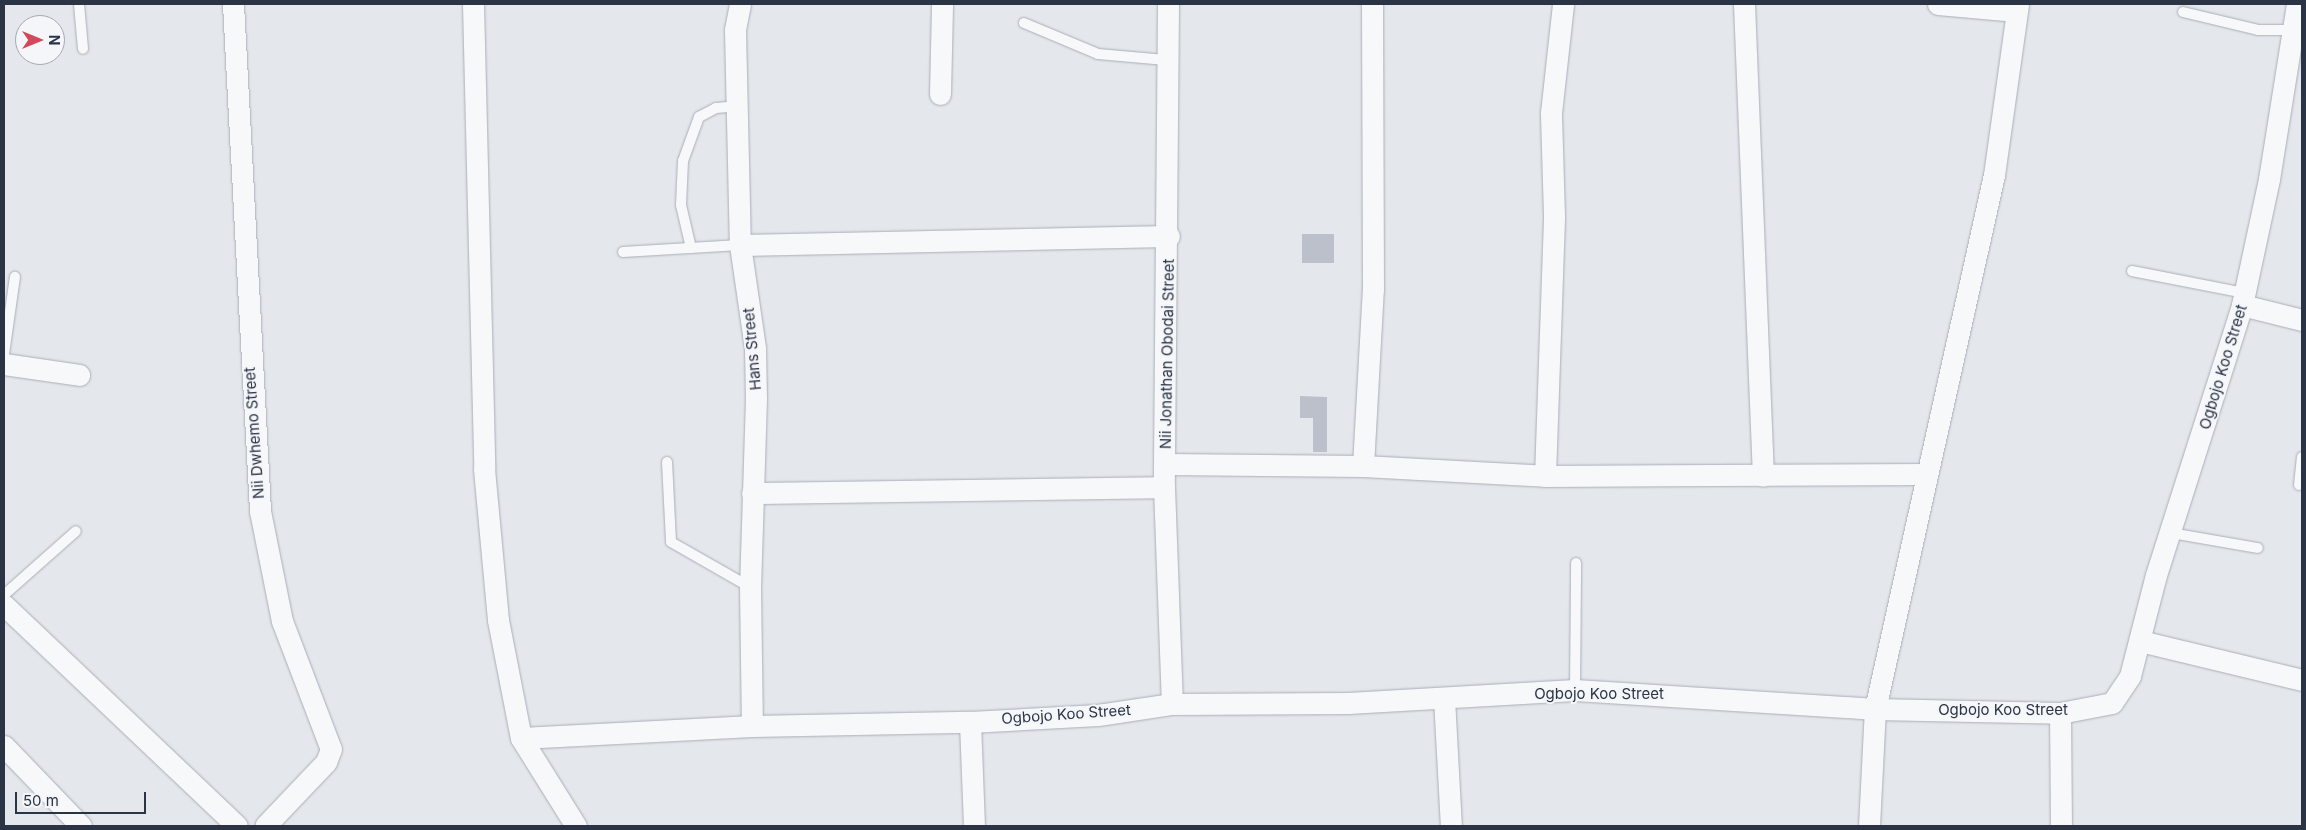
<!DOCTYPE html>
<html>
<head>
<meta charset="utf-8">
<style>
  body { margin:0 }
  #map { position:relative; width:2306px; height:830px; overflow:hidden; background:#e4e7ec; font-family:Inter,sans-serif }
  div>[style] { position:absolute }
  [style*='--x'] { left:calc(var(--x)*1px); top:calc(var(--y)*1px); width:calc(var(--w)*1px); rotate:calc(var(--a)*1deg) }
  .building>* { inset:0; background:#bbc0ca; transform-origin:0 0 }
  .roads { filter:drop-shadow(0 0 1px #a9aeb7) drop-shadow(0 0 1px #a9aeb7) }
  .lane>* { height:10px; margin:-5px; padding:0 5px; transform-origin:5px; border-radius:5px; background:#f7f8fa }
  .street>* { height:21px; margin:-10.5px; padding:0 10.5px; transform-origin:10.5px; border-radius:10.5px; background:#f7f8fa }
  span { translate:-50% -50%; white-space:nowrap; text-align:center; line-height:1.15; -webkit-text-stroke:4px #f4f6f9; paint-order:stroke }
  .street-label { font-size:15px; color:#2b3445 }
  .frame { position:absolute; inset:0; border:5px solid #2b3445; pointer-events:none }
  .north { position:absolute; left:15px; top:15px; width:50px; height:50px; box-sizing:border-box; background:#f4f6f9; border:1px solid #a4a8b1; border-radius:50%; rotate:90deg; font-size:14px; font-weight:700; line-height:20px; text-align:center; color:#2b3445 }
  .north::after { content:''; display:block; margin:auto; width:18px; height:22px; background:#d1495b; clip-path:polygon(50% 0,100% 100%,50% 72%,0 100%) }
  .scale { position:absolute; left:15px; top:792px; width:131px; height:22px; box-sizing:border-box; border:2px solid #2b3445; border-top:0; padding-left:6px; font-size:15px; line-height:18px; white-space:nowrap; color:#2b3445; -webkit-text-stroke:4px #f4f6f9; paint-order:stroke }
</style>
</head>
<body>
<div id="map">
  <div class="building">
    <i style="left:1302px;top:234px;width:32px;height:29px"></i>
    <i style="clip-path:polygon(1300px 396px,1327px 397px,1327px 452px,1313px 452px,1313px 418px,1300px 418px)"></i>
  </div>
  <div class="roads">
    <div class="lane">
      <i style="--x:79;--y:4;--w:45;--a:84.9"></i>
      <i style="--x:2183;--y:12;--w:77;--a:13.5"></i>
      <i style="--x:2258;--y:30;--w:36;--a:0"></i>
      <i style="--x:1024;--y:23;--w:80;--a:22.7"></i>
      <i style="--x:1098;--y:54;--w:68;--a:5"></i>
      <i style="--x:691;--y:248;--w:44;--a:-103.1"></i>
      <i style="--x:681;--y:205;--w:44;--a:-87.4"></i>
      <i style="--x:683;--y:161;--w:47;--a:-70"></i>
      <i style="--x:699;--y:117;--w:19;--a:-28"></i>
      <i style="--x:716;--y:108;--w:24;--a:-5"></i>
      <i style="--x:623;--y:252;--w:117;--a:-3.4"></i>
      <i style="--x:2132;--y:271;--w:114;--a:11.1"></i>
      <i style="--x:4;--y:354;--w:78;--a:-81.9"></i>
      <i style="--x:667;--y:462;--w:80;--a:87.1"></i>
      <i style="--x:671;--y:542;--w:91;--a:29.7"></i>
      <i style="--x:2299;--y:485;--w:28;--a:-84"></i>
      <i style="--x:2171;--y:533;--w:88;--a:9.8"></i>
      <i style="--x:4;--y:595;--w:96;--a:-41.6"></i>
      <i style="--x:1575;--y:690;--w:127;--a:-89.5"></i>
    </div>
    <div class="street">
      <i style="--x:233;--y:4;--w:508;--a:86.95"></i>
      <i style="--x:260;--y:511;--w:112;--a:78.7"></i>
      <i style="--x:282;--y:621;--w:137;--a:69.1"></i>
      <i style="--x:331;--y:749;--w:14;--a:111"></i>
      <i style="--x:326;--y:762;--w:88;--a:133.6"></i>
      <i style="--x:473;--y:4;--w:465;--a:88.6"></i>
      <i style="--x:484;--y:469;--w:152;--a:84.7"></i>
      <i style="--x:498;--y:620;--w:120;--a:79"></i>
      <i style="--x:521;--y:738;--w:104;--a:58"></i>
      <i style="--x:740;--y:4;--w:26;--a:101"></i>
      <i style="--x:735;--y:30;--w:215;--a:88.7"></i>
      <i style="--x:740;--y:245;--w:104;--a:81.7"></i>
      <i style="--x:755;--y:348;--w:50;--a:88.9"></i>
      <i style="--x:756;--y:398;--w:189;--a:91.8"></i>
      <i style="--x:750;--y:587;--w:139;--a:89.2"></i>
      <i style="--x:1168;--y:4;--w:483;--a:90.5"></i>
      <i style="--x:1164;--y:487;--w:217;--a:87.9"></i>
      <i style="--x:1744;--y:4;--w:472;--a:87.7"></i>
      <i style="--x:1938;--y:4;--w:79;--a:5.1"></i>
      <i style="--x:940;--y:94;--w:90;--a:-88.7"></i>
      <i style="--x:740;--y:245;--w:429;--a:-1.2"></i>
      <i style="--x:2242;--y:305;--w:62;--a:14"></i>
      <i style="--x:4;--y:364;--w:76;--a:8.3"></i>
      <i style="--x:1166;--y:464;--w:197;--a:0.6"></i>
      <i style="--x:1363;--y:466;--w:182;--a:3.1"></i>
      <i style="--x:1545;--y:476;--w:382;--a:-0.3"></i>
      <i style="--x:1363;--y:466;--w:177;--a:-86.8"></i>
      <i style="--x:1373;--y:289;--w:285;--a:-90.2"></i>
      <i style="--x:1545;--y:476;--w:260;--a:-88"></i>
      <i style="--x:1554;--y:216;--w:103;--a:-91.7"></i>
      <i style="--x:1551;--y:113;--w:110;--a:-83.7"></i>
      <i style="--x:752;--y:493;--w:412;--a:-0.8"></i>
      <i style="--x:4;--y:605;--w:321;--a:43.5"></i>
      <i style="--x:2140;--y:641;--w:167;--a:13.5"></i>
      <i style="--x:1444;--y:698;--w:128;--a:86.9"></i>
      <i style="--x:2060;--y:713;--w:113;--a:89.5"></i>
      <i style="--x:970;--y:722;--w:104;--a:87.8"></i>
      <i style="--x:521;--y:738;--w:231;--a:-3"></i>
      <i style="--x:752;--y:726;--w:218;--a:-1.1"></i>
      <i style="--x:970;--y:722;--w:128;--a:-3.1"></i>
      <i style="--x:1098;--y:715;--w:75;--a:-8.5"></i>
      <i style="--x:1172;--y:704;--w:176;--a:-0.3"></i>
      <i style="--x:1348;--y:703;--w:227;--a:-3.3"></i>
      <i style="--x:1575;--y:690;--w:301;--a:3.6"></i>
      <i style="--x:1875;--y:709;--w:185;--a:1.2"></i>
      <i style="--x:2060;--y:713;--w:53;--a:-10.9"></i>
      <i style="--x:2112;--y:703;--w:32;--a:-56"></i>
      <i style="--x:2130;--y:676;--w:104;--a:-75.6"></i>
      <i style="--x:2156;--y:575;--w:283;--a:-72.3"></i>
      <i style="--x:2242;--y:305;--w:129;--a:-77.9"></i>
      <i style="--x:2269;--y:179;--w:177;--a:-80.9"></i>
      <i style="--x:4;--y:746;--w:111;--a:46.1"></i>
      <i style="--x:1869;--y:826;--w:117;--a:-87.1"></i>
      <i style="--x:1875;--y:709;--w:547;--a:-77.44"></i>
      <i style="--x:1994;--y:175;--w:173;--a:-82"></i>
    </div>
  </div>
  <div class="street-label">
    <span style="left:752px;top:349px;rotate:-95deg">Hans Street</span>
    <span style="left:1167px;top:354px;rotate:-89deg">Nii Jonathan Obodai Street</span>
    <span style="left:2223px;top:367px;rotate:-73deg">Ogbojo Koo Street</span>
    <span style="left:254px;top:433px;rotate:-94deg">Nii Dwhemo Street</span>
    <span style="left:1599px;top:694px">Ogbojo Koo Street</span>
    <span style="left:2003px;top:710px">Ogbojo Koo Street</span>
    <span style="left:1066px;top:714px;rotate:-4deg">Ogbojo Koo Street</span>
  </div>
  <div class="frame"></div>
  <div class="north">N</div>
  <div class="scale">50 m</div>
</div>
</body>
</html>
